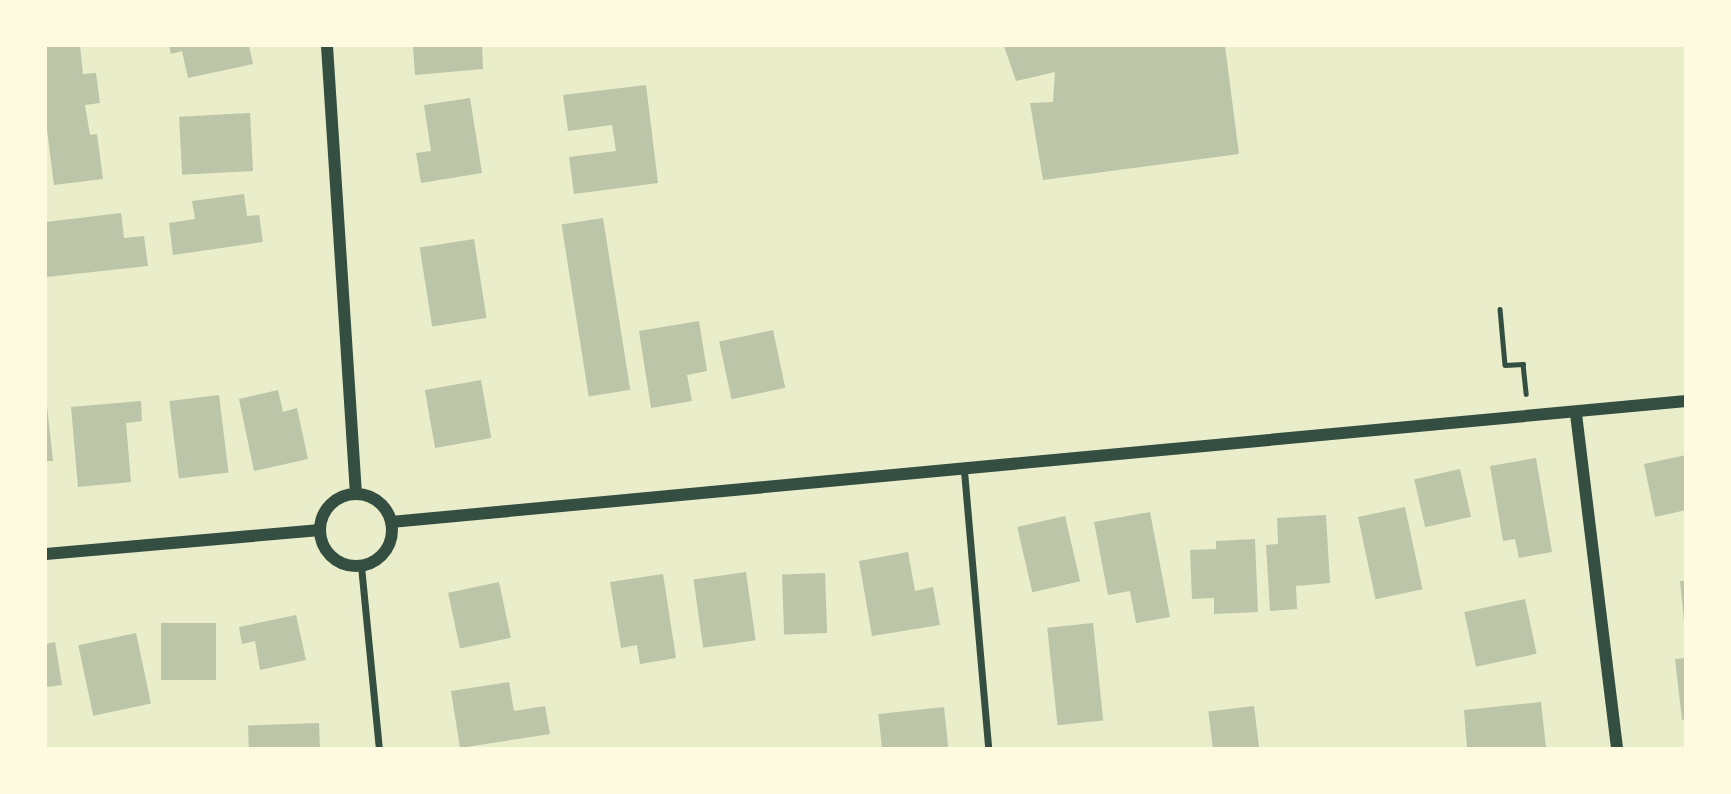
<!DOCTYPE html>
<html>
<head>
<meta charset="utf-8">
<style>
  body { margin:0 }
  #map { position:relative; width:1731px; height:794px; overflow:hidden; background:#e9edc9; font-family:"Varela Round",sans-serif }
  div>[style] { position:absolute }
  [style*='--x'] { left:calc(var(--x)*1px); top:calc(var(--y)*1px); width:calc(var(--w)*1px); rotate:calc(var(--a)*1deg) }
  .building>* { inset:0; background:#bcc5a7; transform-origin:0 0 }
  .path>* { height:4.5px; margin:-2.25px; padding:0 2.25px; transform-origin:2.25px; border-radius:2.25px; background:#344e41 }
  .minor>* { height:7px; margin:-3.5px; padding:0 3.5px; transform-origin:3.5px; border-radius:3.5px; background:#344e41 }
  .tertiary>* { height:12px; margin:-6px; padding:0 6px; transform-origin:6px; border-radius:6px; background:#344e41 }
  .tertiary>.ring { margin:-6px; padding:0; box-sizing:content-box; background:none; border:12px solid #344e41; border-radius:50% }
  span { translate:-50% -50%; white-space:nowrap; text-align:center; line-height:1.15; -webkit-text-stroke:7px #fefae0; paint-order:stroke }
  .frame { position:absolute; inset:0; border:47px solid #fefae0; pointer-events:none }
</style>
</head>
<body>
<div id="map">
  <div class="building">
    <i style="clip-path:polygon(46px 46px,80px 46px,83px 74px,96px 73px,100px 103px,85px 105px,90px 135px,97px 134px,103px 179px,54px 185px,46px 122px)"></i>
    <i style="clip-path:polygon(169px 46px,249px 46px,253px 64px,188px 78px,182px 51px,171px 54px)"></i>
    <i style="clip-path:polygon(413px 46px,482px 46px,483px 69px,415px 75px)"></i>
    <i style="clip-path:polygon(1004px 46px,1225px 46px,1239px 154px,1043px 180px,1030px 103px,1053px 102px,1055px 72px,1016px 81px)"></i>
    <i style="clip-path:polygon(646px 85px,658px 183px,574px 194px,569px 157px,616px 151px,612px 125px,568px 131px,563px 95px)"></i>
    <i style="clip-path:polygon(470px 98px,482px 173px,421px 183px,416px 153px,431px 151px,424px 105px)"></i>
    <i style="left:250px;top:113px;width:58px;height:71px;rotate:87deg"></i>
    <i style="clip-path:polygon(244px 194px,247px 216px,259px 215px,263px 242px,173px 255px,169px 223px,195px 219px,192px 201px)"></i>
    <i style="clip-path:polygon(121px 213px,124px 238px,144px 236px,148px 266px,46px 277px,46px 222px)"></i>
    <i style="left:603px;top:218px;width:174px;height:42px;rotate:81deg"></i>
    <i style="left:474px;top:239px;width:80px;height:55px;rotate:81deg"></i>
    <i style="clip-path:polygon(699px 321px,707px 371px,687px 375px,692px 401px,651px 408px,639px 331px)"></i>
    <i style="left:773px;top:330px;width:59px;height:55px;rotate:78deg"></i>
    <i style="left:481px;top:380px;width:59px;height:57px;rotate:80deg"></i>
    <i style="clip-path:polygon(278px 390px,283px 412px,297px 408px,308px 459px,254px 471px,239px 399px)"></i>
    <i style="left:219px;top:395px;width:78px;height:50px;rotate:83deg"></i>
    <i style="clip-path:polygon(46px 397px,53px 461px,46px 461px)"></i>
    <i style="clip-path:polygon(141px 401px,142px 421px,126px 423px,131px 482px,78px 487px,71px 407px)"></i>
    <i style="clip-path:polygon(1686px 455px,1686px 510px,1655px 517px,1644px 464px)"></i>
    <i style="clip-path:polygon(1536px 458px,1552px 552px,1519px 558px,1515px 539px,1503px 541px,1490px 466px)"></i>
    <i style="left:1460px;top:469px;width:49px;height:47px;rotate:77deg"></i>
    <i style="left:1405px;top:507px;width:84px;height:48px;rotate:78deg"></i>
    <i style="clip-path:polygon(1150px 512px,1170px 617px,1136px 623px,1130px 591px,1108px 595px,1094px 522px)"></i>
    <i style="clip-path:polygon(1326px 515px,1330px 583px,1296px 586px,1297px 609px,1270px 611px,1266px 545px,1278px 544px,1277px 518px)"></i>
    <i style="left:1065px;top:516px;width:67px;height:49px;rotate:77deg"></i>
    <i style="clip-path:polygon(1255px 539px,1258px 612px,1214px 614px,1214px 598px,1192px 599px,1190px 550px,1216px 549px,1216px 541px)"></i>
    <i style="clip-path:polygon(908px 552px,915px 591px,933px 587px,940px 625px,872px 636px,859px 561px)"></i>
    <i style="left:746px;top:572px;width:69px;height:53px;rotate:82deg"></i>
    <i style="left:825px;top:573px;width:60px;height:43px;rotate:88deg"></i>
    <i style="clip-path:polygon(663px 574px,676px 658px,640px 664px,637px 645px,621px 648px,610px 582px)"></i>
    <i style="clip-path:polygon(1680px 581px,1686px 581px,1686px 621px,1684px 621px)"></i>
    <i style="left:499px;top:582px;width:57px;height:52px;rotate:78deg"></i>
    <i style="left:1525px;top:599px;width:56px;height:62px;rotate:78deg"></i>
    <i style="clip-path:polygon(296px 615px,306px 660px,260px 670px,255px 641px,242px 644px,239px 627px)"></i>
    <i style="left:161px;top:623px;width:55px;height:57px"></i>
    <i style="left:1093px;top:623px;width:98px;height:46px;rotate:84deg"></i>
    <i style="left:136px;top:633px;width:72px;height:59px;rotate:78deg"></i>
    <i style="clip-path:polygon(55px 642px,62px 685px,46px 687px,46px 644px)"></i>
    <i style="clip-path:polygon(1686px 658px,1686px 719px,1682px 720px,1675px 659px)"></i>
    <i style="clip-path:polygon(509px 682px,514px 711px,545px 706px,550px 734px,460px 748px,451px 691px)"></i>
    <i style="clip-path:polygon(1541px 702px,1546px 748px,1467px 748px,1464px 710px)"></i>
    <i style="left:1254px;top:706px;width:42px;height:46px;rotate:83deg"></i>
    <i style="left:944px;top:707px;width:40px;height:66px;rotate:84deg"></i>
    <i style="left:319px;top:723px;width:25px;height:71px;rotate:88deg"></i>
  </div>
  <div class="path">
    <i style="--x:1500;--y:309;--w:56;--a:84.9"></i>
    <i style="--x:1505;--y:365;--w:18;--a:-3"></i>
    <i style="--x:1523;--y:364;--w:30;--a:84"></i>
  </div>
  <div class="minor">
    <i style="--x:964;--y:471;--w:278;--a:85"></i>
    <i style="--x:361;--y:566;--w:183;--a:84.4"></i>
  </div>
  <div class="tertiary">
    <i style="--x:327;--y:46;--w:449;--a:86.3"></i>
    <i style="--x:1576;--y:414;--w:337;--a:83"></i>
    <i class="ring" style="left:320px;top:494px;width:60px;height:60px"></i>
    <i style="--x:391;--y:522;--w:1301;--a:-5.34"></i>
    <i style="--x:46;--y:554;--w:275;--a:-5"></i>
  </div>
  <div class="frame"></div>
</div>
</body>
</html>
